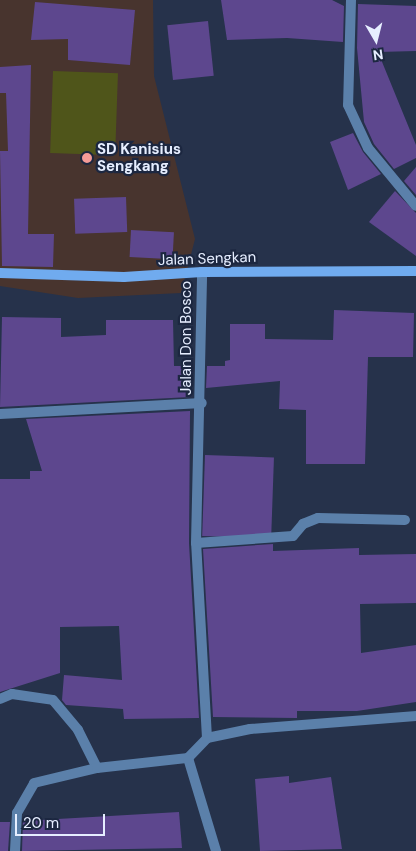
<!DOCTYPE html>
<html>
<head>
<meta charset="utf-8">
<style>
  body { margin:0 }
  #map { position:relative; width:416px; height:851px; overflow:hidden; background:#26324b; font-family:"DM Sans",sans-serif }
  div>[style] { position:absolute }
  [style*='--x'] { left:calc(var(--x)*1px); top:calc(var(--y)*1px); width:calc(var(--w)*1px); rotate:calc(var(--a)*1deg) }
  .education>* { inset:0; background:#48342e }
  .green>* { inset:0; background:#4f551a; transform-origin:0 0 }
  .building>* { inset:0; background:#5d478e; transform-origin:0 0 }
  .minor>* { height:10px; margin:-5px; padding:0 5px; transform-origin:5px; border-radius:5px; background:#5b80aa }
  .secondary>* { height:10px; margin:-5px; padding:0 5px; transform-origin:5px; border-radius:5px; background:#70abef }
  .dots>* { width:14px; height:14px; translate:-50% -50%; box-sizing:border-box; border:2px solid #1c2740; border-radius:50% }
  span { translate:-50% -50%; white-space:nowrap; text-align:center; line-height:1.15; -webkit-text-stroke:4.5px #1c2740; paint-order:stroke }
  .poi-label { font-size:15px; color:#e6eeff; font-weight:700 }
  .left { translate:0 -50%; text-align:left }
  .street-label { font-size:15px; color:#e6eeff }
  .north { position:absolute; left:351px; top:15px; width:50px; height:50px; -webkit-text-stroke:4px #1c2740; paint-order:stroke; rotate:172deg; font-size:14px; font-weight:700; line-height:20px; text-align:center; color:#e6eeff }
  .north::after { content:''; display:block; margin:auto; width:18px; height:22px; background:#e6eeff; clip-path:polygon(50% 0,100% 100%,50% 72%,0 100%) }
  .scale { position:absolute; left:15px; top:814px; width:90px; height:22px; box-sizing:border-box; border:2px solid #e6eeff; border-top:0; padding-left:6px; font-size:15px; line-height:18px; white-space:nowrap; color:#e6eeff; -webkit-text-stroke:4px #1c2740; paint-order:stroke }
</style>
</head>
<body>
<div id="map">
  <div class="education">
    <i style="clip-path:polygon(0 0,153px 0,154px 76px,195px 239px,181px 293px,78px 298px,0 286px)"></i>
  </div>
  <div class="green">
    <i style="left:53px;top:71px;width:65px;height:82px;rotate:2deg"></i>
  </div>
  <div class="building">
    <i style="clip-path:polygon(221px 0,332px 0,344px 6px,343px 42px,287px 38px,227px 40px)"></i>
    <i style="clip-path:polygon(35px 2px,135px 10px,130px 65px,68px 60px,68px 39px,31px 40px)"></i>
    <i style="clip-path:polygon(358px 4px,416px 6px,416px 51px,378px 52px,416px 145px,416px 158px,394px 169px,374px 144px,364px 122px,357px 48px)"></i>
    <i style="left:208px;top:21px;width:55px;height:41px;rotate:84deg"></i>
    <i style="clip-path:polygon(31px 65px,28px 234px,54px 234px,53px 267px,2px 266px,0 151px,8px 151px,6px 93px,0 93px,0 67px)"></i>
    <i style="clip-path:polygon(353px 133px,363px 152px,381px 174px,348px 190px,330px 142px)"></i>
    <i style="clip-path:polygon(416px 167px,416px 195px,404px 181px)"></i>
    <i style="clip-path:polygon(395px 191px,416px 213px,416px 256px,369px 222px)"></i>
    <i style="left:126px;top:197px;width:35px;height:52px;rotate:88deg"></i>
    <i style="left:131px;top:230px;width:43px;height:27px;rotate:3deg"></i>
    <i style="clip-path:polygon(334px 310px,414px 313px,413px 357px,368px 357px,365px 464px,306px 464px,306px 410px,279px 409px,280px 381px,206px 388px,207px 366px,225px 366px,225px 361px,230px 360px,230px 324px,265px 324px,265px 339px,333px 340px)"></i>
    <i style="clip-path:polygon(2px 317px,61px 318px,61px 337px,106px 335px,106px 320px,173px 320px,174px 366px,193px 366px,190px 397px,0 407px)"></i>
    <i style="clip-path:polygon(190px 411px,189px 543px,199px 718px,124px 719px,123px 709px,66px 705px,62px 700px,64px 675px,122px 680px,119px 626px,60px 627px,60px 673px,0 692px,0 479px,30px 479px,30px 471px,42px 471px,26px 419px)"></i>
    <i style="left:205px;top:455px;width:69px;height:81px;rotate:2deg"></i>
    <i style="clip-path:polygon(273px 544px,273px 551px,359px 548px,359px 555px,416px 554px,416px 603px,360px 604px,361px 653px,416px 645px,416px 702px,357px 711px,297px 711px,297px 718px,213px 717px,203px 549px)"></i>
    <i style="clip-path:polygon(289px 776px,289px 783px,331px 777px,342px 849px,260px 851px,255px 779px)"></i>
    <i style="clip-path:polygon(179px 812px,182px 848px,22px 851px,23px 821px)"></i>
    <i style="clip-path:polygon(0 822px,10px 822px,8px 851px,0 851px)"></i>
  </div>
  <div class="minor">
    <i style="--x:351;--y:0;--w:105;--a:91.6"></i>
    <i style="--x:348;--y:105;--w:47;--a:65.1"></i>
    <i style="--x:368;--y:148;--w:75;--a:50.4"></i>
    <i style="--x:0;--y:414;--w:202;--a:-3.1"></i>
    <i style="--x:196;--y:543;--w:97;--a:-4.1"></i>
    <i style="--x:293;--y:536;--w:16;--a:-50"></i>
    <i style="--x:303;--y:524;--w:16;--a:-22"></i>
    <i style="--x:318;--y:518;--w:87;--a:1.3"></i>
    <i style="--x:0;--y:699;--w:13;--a:-23"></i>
    <i style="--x:12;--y:694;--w:41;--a:8.3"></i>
    <i style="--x:53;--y:700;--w:39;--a:50"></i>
    <i style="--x:78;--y:730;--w:42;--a:63.4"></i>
    <i style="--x:207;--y:738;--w:44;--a:-11.8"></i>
    <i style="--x:250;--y:729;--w:167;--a:-4.5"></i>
    <i style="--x:188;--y:758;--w:97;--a:73.2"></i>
    <i style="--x:15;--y:851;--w:38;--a:-87"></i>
    <i style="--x:17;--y:813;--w:34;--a:-60"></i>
    <i style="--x:34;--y:783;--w:65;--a:-13.4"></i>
    <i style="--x:97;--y:768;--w:92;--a:-6.3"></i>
    <i style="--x:188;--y:758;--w:28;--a:-46"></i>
    <i style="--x:207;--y:738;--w:195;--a:-93.2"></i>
    <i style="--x:196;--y:543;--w:271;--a:-88.7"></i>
  </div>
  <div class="secondary">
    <i style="--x:0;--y:273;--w:124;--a:1.8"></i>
    <i style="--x:124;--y:277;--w:78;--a:-3.7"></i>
    <i style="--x:202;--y:272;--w:214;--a:-0.3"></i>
  </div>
  <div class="dots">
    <i style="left:87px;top:158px;background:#f59b97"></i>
  </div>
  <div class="poi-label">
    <span class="left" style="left:97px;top:158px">SD Kanisius<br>Sengkang</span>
  </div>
  <div class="street-label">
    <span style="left:207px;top:259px;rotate:-2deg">Jalan Sengkan</span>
    <span style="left:187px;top:338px;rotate:-90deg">Jalan Don Bosco</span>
  </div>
  <div class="north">N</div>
  <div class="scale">20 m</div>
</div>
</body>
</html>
